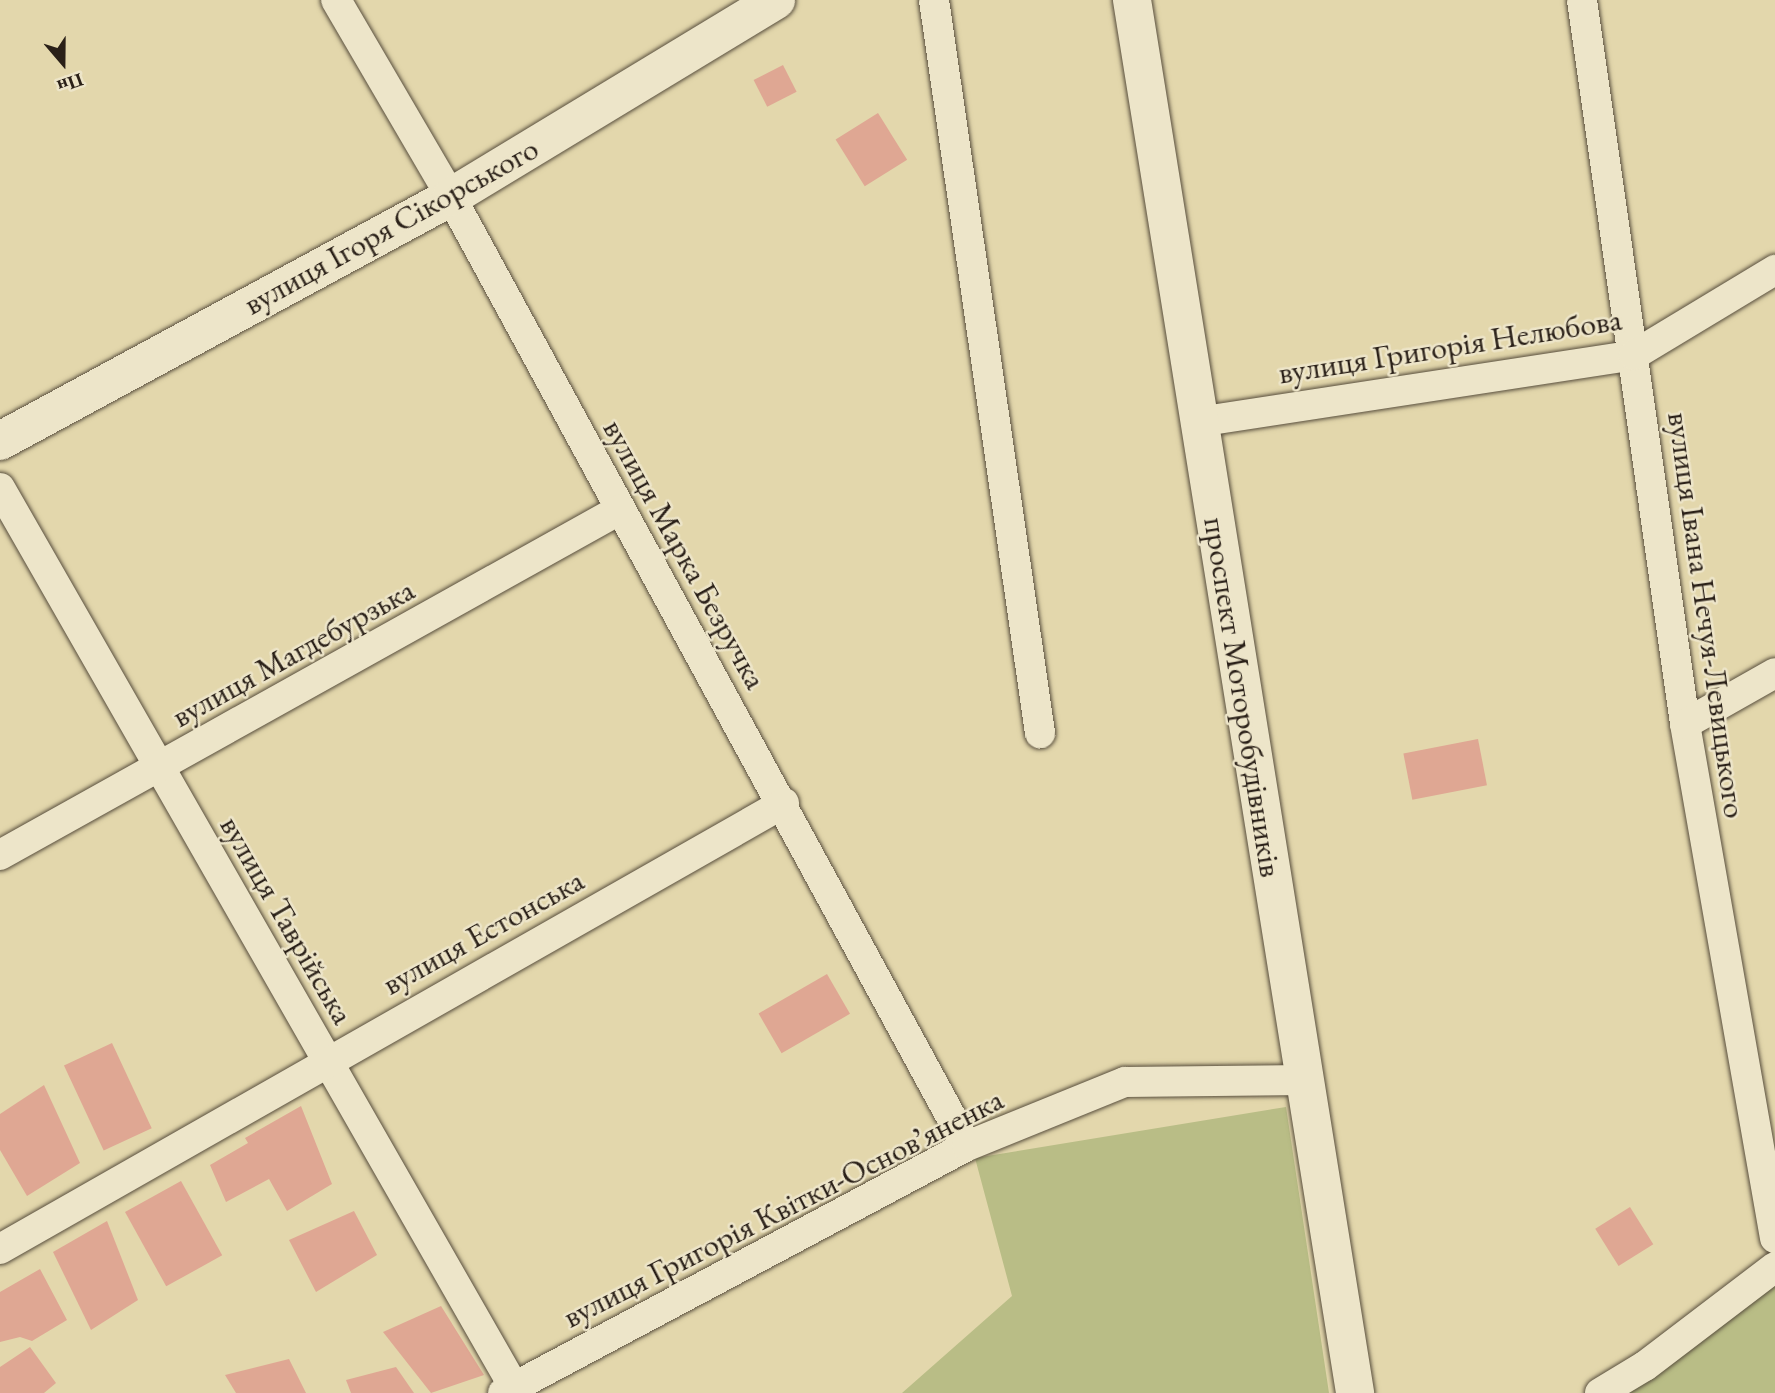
<!DOCTYPE html>
<html>
<head>
<meta charset="utf-8">
<style>
  body { margin:0 }
  #map { position:relative; width:1775px; height:1393px; overflow:hidden; background:#e3d7ac; font-family:"EB Garamond",serif }
  div>[style] { position:absolute }
  [style*='--x'] { left:calc(var(--x)*1px); top:calc(var(--y)*1px); width:calc(var(--w)*1px); rotate:calc(var(--a)*1deg) }
  .green>* { inset:0; background:#b9bd86 }
  .building>* { inset:0; background:#dfa793; transform-origin:0 0 }
  .roads { filter:drop-shadow(0 0 2px #584e3d) drop-shadow(0 0 2px #584e3d) }
  .street>* { height:30px; margin:-15px; padding:0 15px; transform-origin:15px; border-radius:15px; background:#ede5c9 }
  .secondary>* { height:38px; margin:-19px; padding:0 19px; transform-origin:19px; border-radius:19px; background:#ede5c9 }
  span { translate:-50% -50%; white-space:nowrap; text-align:center; line-height:1.15; -webkit-text-stroke:5px #ede5c9; paint-order:stroke }
  .street-label { font-size:32px; color:#2a2018 }
  .north { position:absolute; left:28px; top:28px; width:70px; height:70px; -webkit-text-stroke:5px #ede5c9; paint-order:stroke; rotate:160deg; font-size:19px; font-weight:700; line-height:28px; text-align:center; color:#2a2018 }
  .north::after { content:''; display:block; margin:auto; width:24px; height:32px; background:#2a2018; clip-path:polygon(50% 0,100% 100%,50% 72%,0 100%) }
</style>
</head>
<body>
<div id="map">
  <div class="green">
    <i style="clip-path:polygon(1286px 1107px,1329px 1393px,902px 1393px,1012px 1296px,975px 1158px)"></i>
    <i style="clip-path:polygon(1775px 1267px,1775px 1393px,1600px 1393px)"></i>
  </div>
  <div class="building">
    <i style="left:783px;top:65px;width:30px;height:33px;rotate:63deg"></i>
    <i style="left:878px;top:113px;width:55px;height:50px;rotate:58deg"></i>
    <i style="left:1478px;top:739px;width:47px;height:76px;rotate:79deg"></i>
    <i style="left:827px;top:974px;width:46px;height:79px;rotate:60deg"></i>
    <i style="left:112px;top:1043px;width:94px;height:53px;rotate:65deg"></i>
    <i style="clip-path:polygon(44px 1085px,80px 1163px,27px 1196px,0 1150px,0 1114px)"></i>
    <i style="clip-path:polygon(301px 1106px,332px 1184px,287px 1211px,269px 1179px,226px 1202px,210px 1165px,248px 1143px,245px 1138px)"></i>
    <i style="left:181px;top:1181px;width:85px;height:64px;rotate:61deg"></i>
    <i style="left:1630px;top:1207px;width:44px;height:41px;rotate:58deg"></i>
    <i style="clip-path:polygon(354px 1211px,377px 1255px,316px 1292px,289px 1240px)"></i>
    <i style="clip-path:polygon(107px 1221px,138px 1300px,91px 1330px,53px 1252px)"></i>
    <i style="clip-path:polygon(40px 1269px,67px 1320px,32px 1341px,20px 1337px,0 1342px,0 1292px)"></i>
    <i style="clip-path:polygon(441px 1306px,484px 1375px,431px 1393px,383px 1332px)"></i>
    <i style="clip-path:polygon(30px 1347px,56px 1383px,44px 1393px,0 1393px,0 1367px)"></i>
    <i style="clip-path:polygon(289px 1359px,306px 1393px,236px 1393px,225px 1375px)"></i>
    <i style="clip-path:polygon(396px 1367px,414px 1393px,351px 1393px,346px 1380px)"></i>
  </div>
  <div class="roads">
    <div class="street">
      <i style="--x:336;--y:0;--w:228;--a:59.7"></i>
      <i style="--x:451;--y:197;--w:1080;--a:61.47"></i>
      <i style="--x:934;--y:0;--w:741;--a:81.77"></i>
      <i style="--x:1582;--y:0;--w:731;--a:81.9"></i>
      <i style="--x:1685;--y:724;--w:522;--a:80.07"></i>
      <i style="--x:1198;--y:422;--w:441;--a:-8.7"></i>
      <i style="--x:1634;--y:355;--w:165;--a:-31.1"></i>
      <i style="--x:0;--y:488;--w:1036;--a:60.24"></i>
      <i style="--x:1685;--y:724;--w:103;--a:-29.5"></i>
      <i style="--x:0;--y:855;--w:709;--a:-29.13"></i>
      <i style="--x:0;--y:1249;--w:902;--a:-29.63"></i>
      <i style="--x:503;--y:1393;--w:526;--a:-28.03"></i>
      <i style="--x:967;--y:1146;--w:170;--a:-22.1"></i>
      <i style="--x:1125;--y:1082;--w:181;--a:-0.6"></i>
      <i style="--x:1600;--y:1393;--w:52;--a:-31"></i>
      <i style="--x:1645;--y:1366;--w:163;--a:-37.3"></i>
    </div>
    <div class="secondary">
      <i style="--x:1132;--y:0;--w:1411;--a:80.9"></i>
      <i style="--x:0;--y:441;--w:513;--a:-28.41"></i>
      <i style="--x:451;--y:197;--w:380;--a:-31.2"></i>
    </div>
  </div>
  <div class="street-label">
    <span style="left:391px;top:226px;rotate:-29deg">вулиця Ігоря Сікорського</span>
    <span style="left:1450px;top:346px;rotate:-9deg">вулиця Григорія Нелюбова</span>
    <span style="left:685px;top:554px;rotate:61deg">вулиця Марка Безручка</span>
    <span style="left:1707px;top:615px;rotate:82deg">вулиця Івана Нечуя-Левицького</span>
    <span style="left:293px;top:653px;rotate:-29deg">вулиця Магдебурзька</span>
    <span style="left:1243px;top:697px;rotate:81deg">проспект Моторобудівників</span>
    <span style="left:287px;top:920px;rotate:60deg">вулиця Таврійська</span>
    <span style="left:483px;top:932px;rotate:-29deg">вулиця Естонська</span>
    <span style="left:783px;top:1208px;rotate:-27deg">вулиця Григорія Квітки-Основʼяненка</span>
  </div>
  <div class="north">Пн</div>
</div>
</body>
</html>
